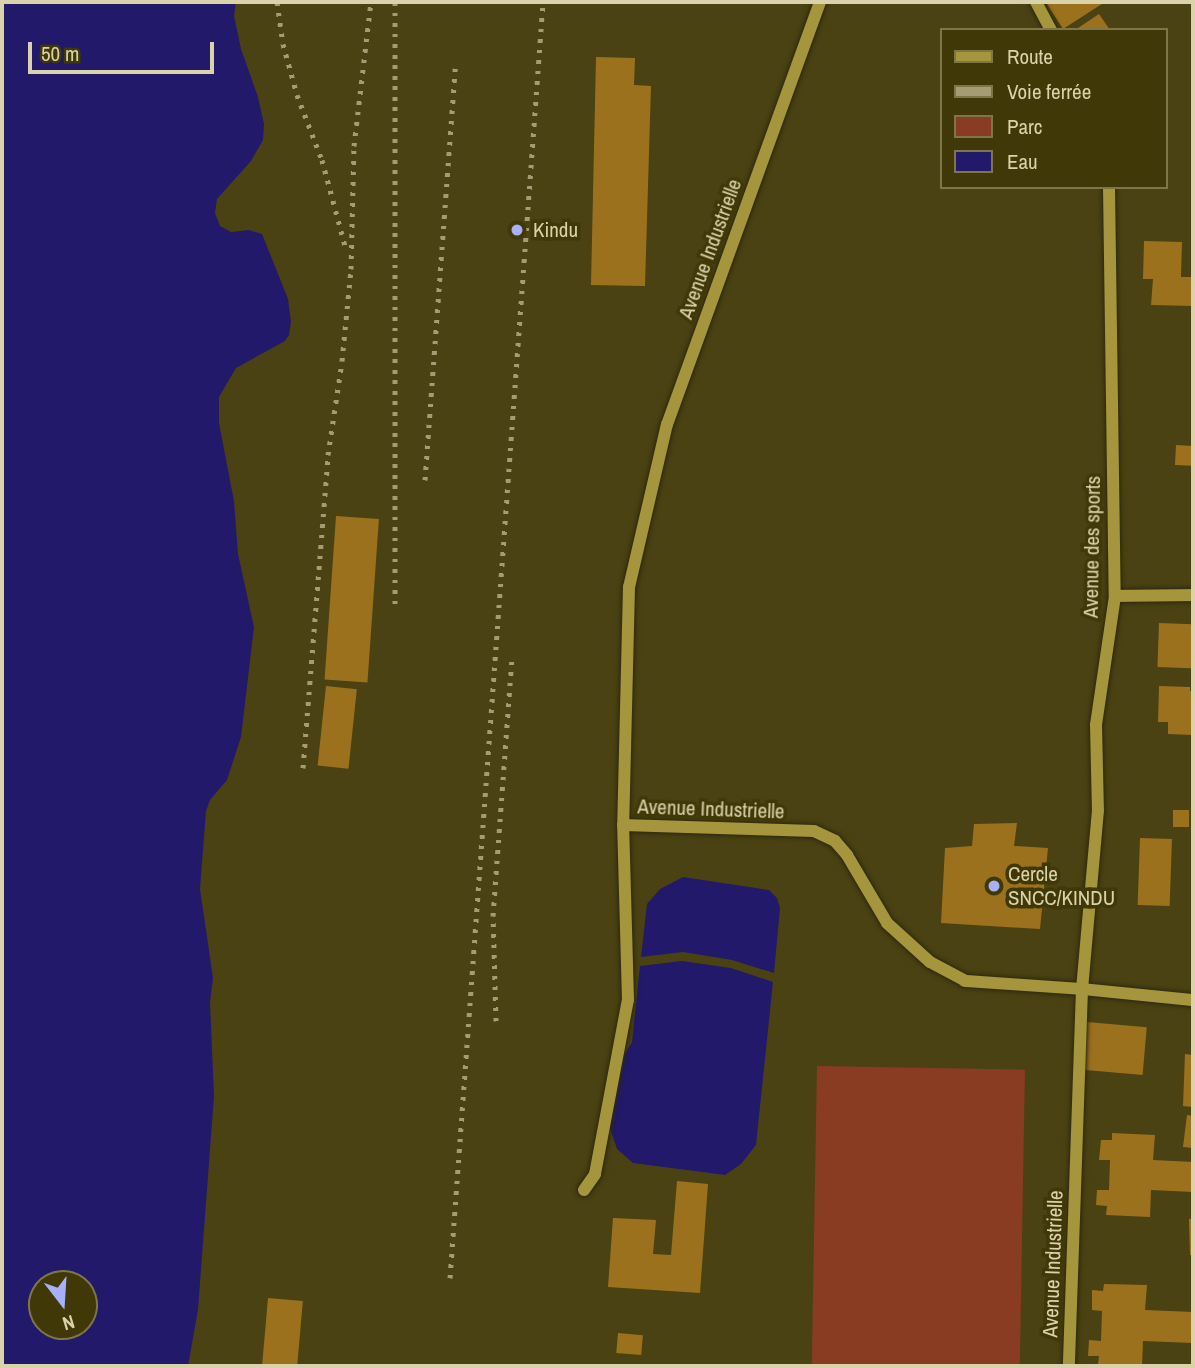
<!DOCTYPE html>
<html>
<head>
<meta charset="utf-8">
<style>
  body { margin:0 }
  #map { position:relative; width:1195px; height:1368px; overflow:hidden; background:#4a4213; font-family:"Archivo Narrow",sans-serif }
  div>[style] { position:absolute }
  [style*='--x'] { left:calc(var(--x)*1px); top:calc(var(--y)*1px); width:calc(var(--w)*1px); rotate:calc(var(--a)*1deg) }
  .green>* { inset:0; background:#893c22; transform-origin:0 0 }
  .water>* { inset:0; background:#22196a }
  .building>* { inset:0; background:#9c711d; transform-origin:0 0 }
  .roads { filter:drop-shadow(0 0 2px #2e290d) drop-shadow(0 0 2px #2e290d) }
  .minor>* { height:12px; margin:-6px; padding:0 6px; transform-origin:6px; border-radius:6px; background:#a5953d }
  .rail>* { height:5px; margin-top:-2.5px; transform-origin:0; background:repeating-linear-gradient(90deg,#a49c72 0 3.5px,transparent 0 10.5px) }
  .dots>* { width:19px; height:19px; translate:-50% -50%; box-sizing:border-box; border:4px solid #403806; border-radius:50% }
  span { translate:-50% -50%; white-space:nowrap; text-align:center; line-height:1.15; -webkit-text-stroke:7px #403806; paint-order:stroke }
  .poi-label { font-size:21px; color:#dad2aa }
  .left { translate:0 -50%; text-align:left }
  .street-label { font-size:21px; color:#dad2aa }
  .frame { position:absolute; inset:0; border:4px solid #dad2aa; pointer-events:none }
  .legend { position:absolute; left:940px; top:28px; width:228px; height:161px; box-sizing:border-box; background:#403806; border:2px solid #7e7648; margin:0; padding:9px 12px; list-style:none; font-size:21px; color:#dad2aa }
  .legend li { display:flex; align-items:center; gap:14px; height:35px }
  .legend b { width:35px; border:2px solid #7e7648 }
  .north { position:absolute; left:28px; top:1270px; width:70px; height:70px; box-sizing:border-box; background:#403806; border:2px solid #7e7648; border-radius:50%; rotate:163deg; font-size:19px; font-weight:700; line-height:28px; text-align:center; color:#dad2aa }
  .north::after { content:''; display:block; margin:auto; width:24px; height:32px; background:#a8b0fc; clip-path:polygon(50% 0,100% 100%,50% 72%,0 100%) }
  .scale { position:absolute; left:28px; top:42px; width:186px; height:32px; box-sizing:border-box; border:4px solid #dad2aa; border-top:0; padding-left:9px; font-size:21px; line-height:24px; white-space:nowrap; color:#dad2aa; -webkit-text-stroke:5px #403806; paint-order:stroke }
</style>
</head>
<body>
<div id="map">
  <div class="green">
    <i style="left:817px;top:1066px;width:208px;height:300px;rotate:1deg"></i>
  </div>
  <div class="water">
    <i style="clip-path:polygon(evenodd,2px 2px,236px 2px,234px 16px,241px 49px,258px 97px,264px 124px,263px 140px,251px 161px,217px 199px,215px 213px,220px 226px,231px 232px,249px 230px,262px 234px,288px 299px,291px 322px,289px 335px,285px 341px,236px 368px,219px 397px,219px 423px,234px 501px,238px 554px,254px 627px,241px 737px,227px 780px,210px 800px,206px 811px,200px 889px,213px 978px,210px 1002px,214px 1096px,198px 1310px,188px 1366px,2px 1366px,2px 2px,42px 1284px,84px 1284px,84px 1326px,42px 1326px,42px 1284px)"></i>
    <i style="clip-path:polygon(683px 877px,769px 890px,777px 898px,780px 908px,774px 973px,732px 960px,683px 952px,641px 957px,647px 904px,660px 889px)"></i>
    <i style="clip-path:polygon(682px 961px,731px 968px,773px 982px,756px 1145px,741px 1164px,725px 1175px,633px 1163px,617px 1149px,610px 1128px,613px 1074px,632px 1042px,640px 966px)"></i>
  </div>
  <div class="building">
    <i style="clip-path:polygon(1051px 2px,1105px 2px,1063px 29px,1047px 4px)"></i>
    <i style="clip-path:polygon(1099px 14px,1110px 30px,1075px 30px)"></i>
    <i style="clip-path:polygon(596px 57px,635px 58px,634px 85px,651px 86px,645px 286px,591px 285px)"></i>
    <i style="clip-path:polygon(1144px 241px,1182px 242px,1181px 277px,1193px 277px,1193px 306px,1151px 305px,1153px 279px,1143px 279px)"></i>
    <i style="left:1176px;top:445px;width:17px;height:20px;rotate:3deg"></i>
    <i style="left:336px;top:516px;width:43px;height:164px;rotate:4deg"></i>
    <i style="left:1159px;top:623px;width:34px;height:44px;rotate:2deg"></i>
    <i style="left:326px;top:686px;width:31px;height:80px;rotate:6deg"></i>
    <i style="clip-path:polygon(1159px 686px,1190px 687px,1190px 691px,1193px 691px,1193px 735px,1168px 734px,1168px 722px,1158px 722px)"></i>
    <i style="left:1173px;top:810px;width:16px;height:17px"></i>
    <i style="clip-path:polygon(1017px 823px,1014px 846px,1048px 848px,1040px 929px,941px 923px,945px 848px,972px 846px,974px 824px)"></i>
    <i style="left:1140px;top:838px;width:32px;height:67px;rotate:2deg"></i>
    <i style="left:1087px;top:1022px;width:60px;height:48px;rotate:5deg"></i>
    <i style="clip-path:polygon(1185px 1054px,1193px 1055px,1193px 1107px,1183px 1106px)"></i>
    <i style="clip-path:polygon(1187px 1115px,1193px 1116px,1193px 1148px,1183px 1147px)"></i>
    <i style="clip-path:polygon(1112px 1133px,1155px 1135px,1153px 1160px,1193px 1162px,1193px 1192px,1151px 1190px,1150px 1217px,1106px 1215px,1107px 1206px,1096px 1205px,1097px 1190px,1109px 1190px,1110px 1160px,1099px 1160px,1101px 1140px,1112px 1140px)"></i>
    <i style="clip-path:polygon(677px 1181px,708px 1184px,700px 1293px,608px 1287px,613px 1218px,656px 1220px,653px 1254px,671px 1255px)"></i>
    <i style="clip-path:polygon(1189px 1219px,1193px 1219px,1193px 1255px,1190px 1255px)"></i>
    <i style="clip-path:polygon(1104px 1284px,1147px 1285px,1145px 1310px,1193px 1312px,1193px 1343px,1143px 1341px,1142px 1366px,1098px 1365px,1099px 1356px,1088px 1356px,1089px 1340px,1101px 1341px,1102px 1311px,1092px 1310px,1092px 1290px,1103px 1291px)"></i>
    <i style="left:268px;top:1298px;width:35px;height:68px;rotate:5deg"></i>
    <i style="left:618px;top:1333px;width:25px;height:20px;rotate:5deg"></i>
  </div>
  <div class="roads">
    <div class="minor">
      <i style="--x:820;--y:2;--w:449;--a:109.9"></i>
      <i style="--x:667;--y:424;--w:167;--a:103.1"></i>
      <i style="--x:629;--y:587;--w:238;--a:91.4"></i>
      <i style="--x:623;--y:825;--w:191;--a:1.8"></i>
      <i style="--x:814;--y:831;--w:23;--a:25"></i>
      <i style="--x:835;--y:841;--w:18;--a:49"></i>
      <i style="--x:847;--y:855;--w:79;--a:59.5"></i>
      <i style="--x:887;--y:923;--w:58;--a:42.2"></i>
      <i style="--x:930;--y:962;--w:40;--a:28"></i>
      <i style="--x:965;--y:981;--w:117;--a:3.9"></i>
      <i style="--x:1082;--y:989;--w:377;--a:92"></i>
      <i style="--x:1036;--y:2;--w:32;--a:62"></i>
      <i style="--x:1109;--y:187;--w:409;--a:89.2"></i>
      <i style="--x:1115;--y:596;--w:130;--a:98.4"></i>
      <i style="--x:1096;--y:725;--w:85;--a:88.7"></i>
      <i style="--x:1098;--y:810;--w:180;--a:95.1"></i>
      <i style="--x:1082;--y:989;--w:112;--a:5.7"></i>
      <i style="--x:1115;--y:596;--w:78;--a:-0.7"></i>
      <i style="--x:584;--y:1190;--w:19;--a:-55"></i>
      <i style="--x:595;--y:1174;--w:177;--a:-79.3"></i>
      <i style="--x:628;--y:1000;--w:175;--a:-91.6"></i>
    </div>
  </div>
  <div class="rail">
    <i style="--x:277;--y:2;--w:42;--a:81.9"></i>
    <i style="--x:283;--y:44;--w:53;--a:74.6"></i>
    <i style="--x:297;--y:95;--w:70;--a:69"></i>
    <i style="--x:322;--y:160;--w:89;--a:75"></i>
    <i style="--x:425;--y:480;--w:413;--a:-85.8"></i>
    <i style="--x:395;--y:604;--w:602;--a:-90"></i>
    <i style="--x:303;--y:768;--w:314;--a:-85.4"></i>
    <i style="--x:328;--y:455;--w:95;--a:-81.5"></i>
    <i style="--x:342;--y:361;--w:92;--a:-84.4"></i>
    <i style="--x:351;--y:269;--w:123;--a:-88.6"></i>
    <i style="--x:354;--y:146;--w:145;--a:-83.3"></i>
    <i style="--x:496;--y:1021;--w:105;--a:-91.6"></i>
    <i style="--x:493;--y:916;--w:257;--a:-85.8"></i>
    <i style="--x:450;--y:1278;--w:1279;--a:-85.83"></i>
  </div>
  <div class="dots">
    <i style="left:517px;top:230px;background:#a8b0fc"></i>
    <i style="left:994px;top:886px;background:#a8b0fc"></i>
  </div>
  <div class="poi-label">
    <span class="left" style="left:533px;top:230px">Kindu</span>
    <span class="left" style="left:1008px;top:886px">Cercle<br>SNCC/KINDU</span>
  </div>
  <div class="street-label">
    <span style="left:710px;top:249px;rotate:-70deg">Avenue Industrielle</span>
    <span style="left:1092px;top:547px;rotate:-89deg">Avenue des sports</span>
    <span style="left:711px;top:809px;rotate:2deg">Avenue Industrielle</span>
    <span style="left:1053px;top:1264px;rotate:-88deg">Avenue Industrielle</span>
  </div>
  <div class="frame"></div>
  <ul class="legend">
  <li><b style="height:9px;background:#a5953d"></b>Route</li>
  <li><b style="height:9px;background:#a49c72"></b>Voie ferrée</li>
  <li><b style="height:19px;background:#893c22"></b>Parc</li>
  <li><b style="height:19px;background:#22196a"></b>Eau</li>
  </ul>
  <div class="north">N</div>
  <div class="scale">50 m</div>
</div>
</body>
</html>
